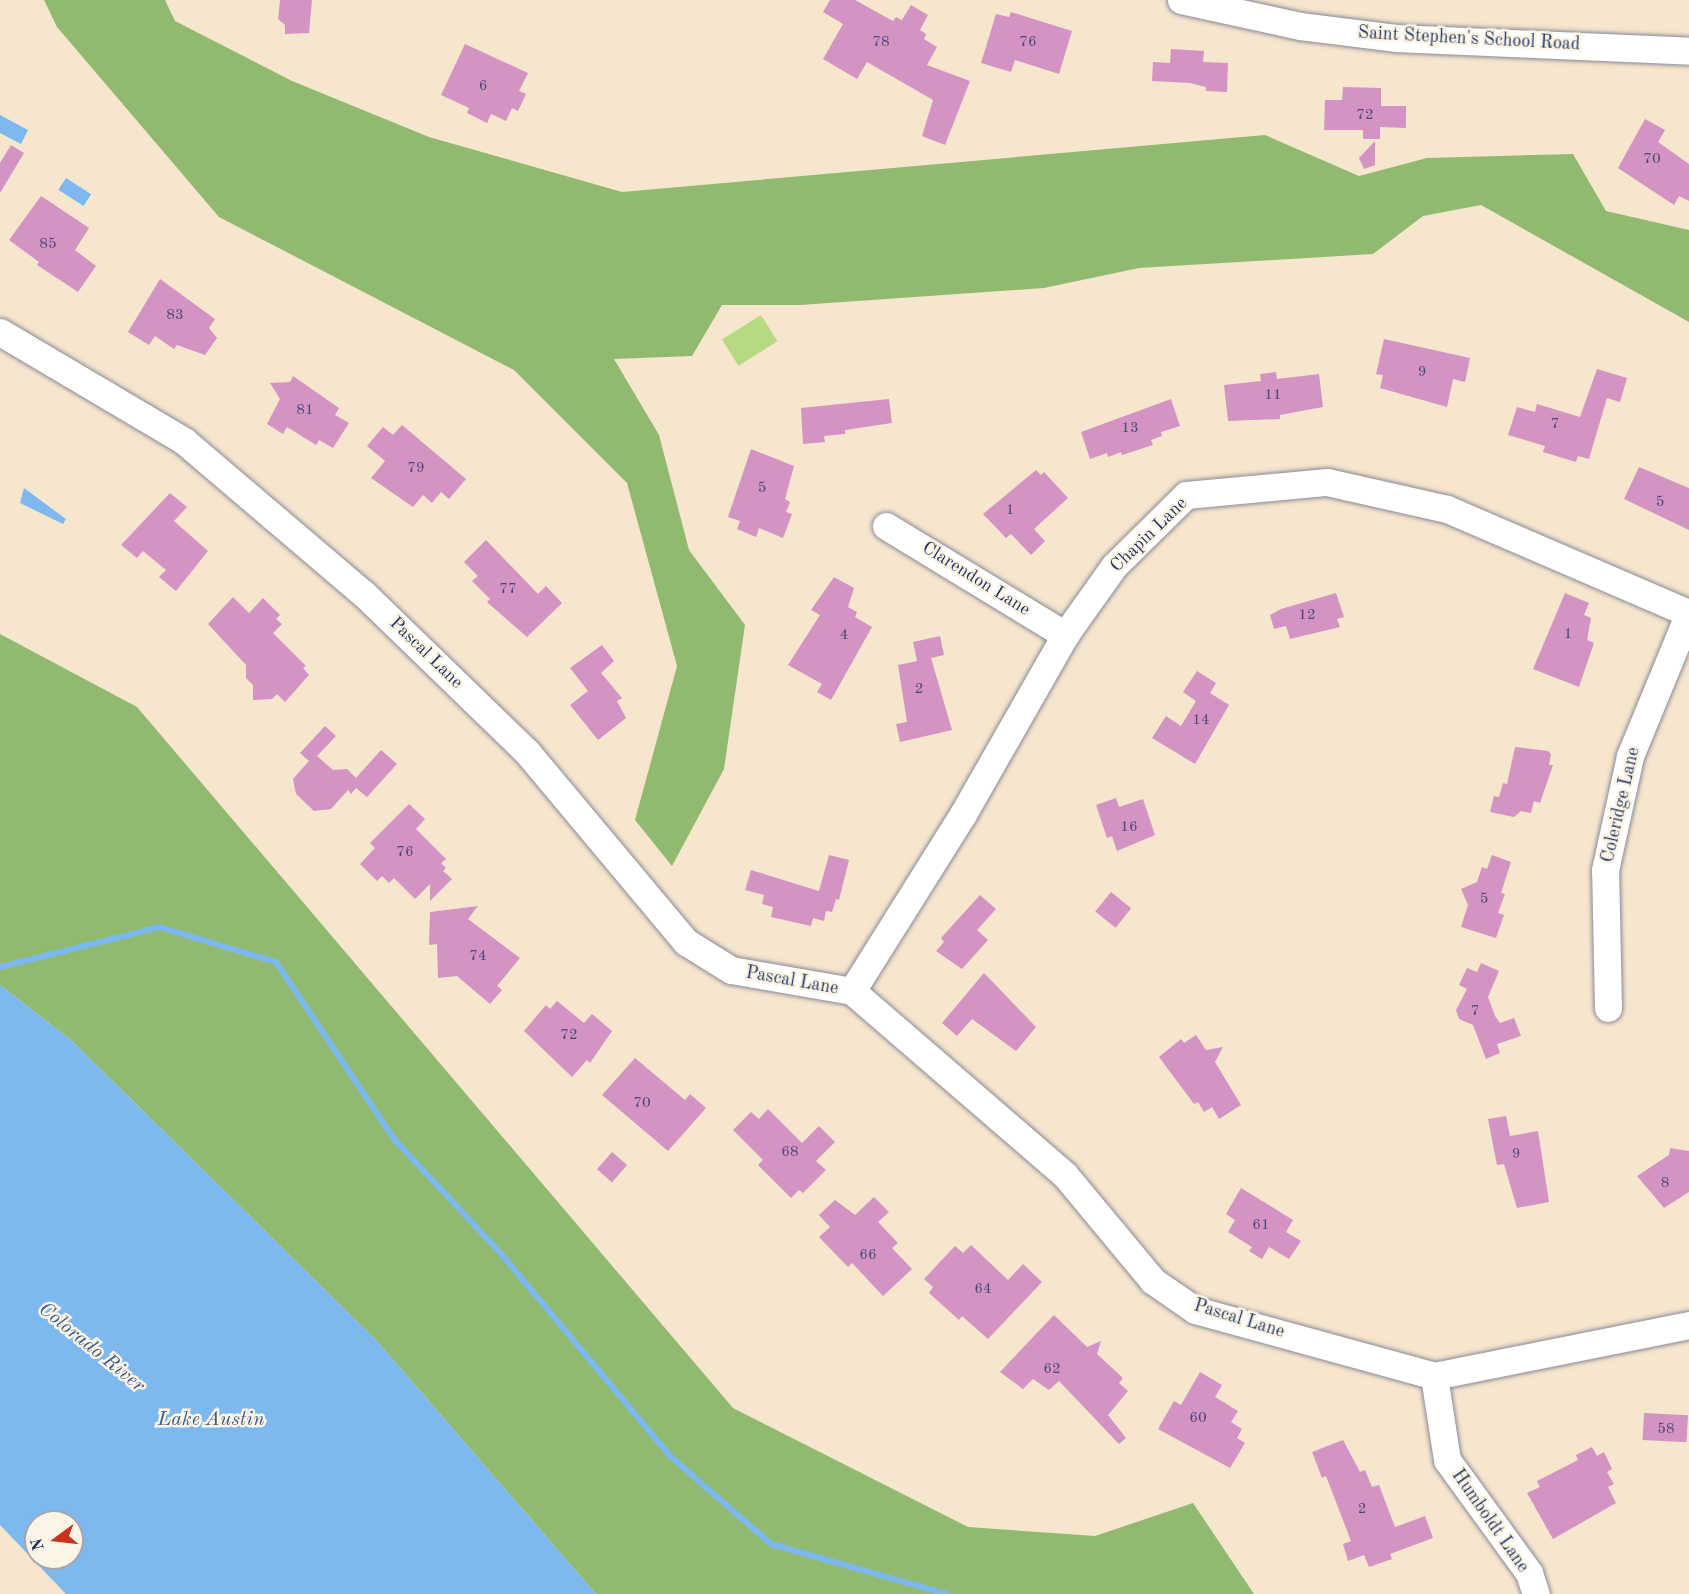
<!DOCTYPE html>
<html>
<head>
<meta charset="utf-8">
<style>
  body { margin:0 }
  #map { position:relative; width:1689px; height:1594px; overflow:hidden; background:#f7e6ce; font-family:"Old Standard TT",serif }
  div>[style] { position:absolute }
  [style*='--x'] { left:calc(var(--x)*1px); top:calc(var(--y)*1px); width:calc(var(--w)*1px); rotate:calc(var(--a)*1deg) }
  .green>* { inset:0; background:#b7d981; transform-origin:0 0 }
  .forest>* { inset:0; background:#91b96f }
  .water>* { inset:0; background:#7db9ef; transform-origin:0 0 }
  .stream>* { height:6px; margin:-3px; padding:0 3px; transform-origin:3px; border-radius:3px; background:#7db9ef }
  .building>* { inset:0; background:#d393c3; transform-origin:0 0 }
  .roads { filter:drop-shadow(0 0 2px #898a96) drop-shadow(0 0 2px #898a96) }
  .minor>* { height:27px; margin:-13.5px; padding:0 13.5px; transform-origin:13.5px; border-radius:13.5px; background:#fff }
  span { translate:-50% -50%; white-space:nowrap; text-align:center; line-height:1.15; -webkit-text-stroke:5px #fcf5e5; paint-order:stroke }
  .number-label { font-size:15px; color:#494877 }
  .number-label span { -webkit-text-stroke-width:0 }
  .street-label { font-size:18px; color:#1b2f5e }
  .water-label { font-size:20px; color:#38588a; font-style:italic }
  .north { position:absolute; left:24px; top:1510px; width:60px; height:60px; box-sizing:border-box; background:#fcf5e5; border:2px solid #a2a6af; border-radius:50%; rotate:255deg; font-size:16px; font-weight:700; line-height:24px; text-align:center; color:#1b2f5e }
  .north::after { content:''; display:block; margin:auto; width:21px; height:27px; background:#c8321e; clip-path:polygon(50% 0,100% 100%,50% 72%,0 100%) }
</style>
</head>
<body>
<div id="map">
  <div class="green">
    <i style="left:761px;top:315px;width:31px;height:46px;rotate:58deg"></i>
  </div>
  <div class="forest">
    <i style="clip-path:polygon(44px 0,165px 0,175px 21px,292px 81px,429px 137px,622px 192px,1265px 135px,1359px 176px,1427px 158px,1573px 154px,1606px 211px,1689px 230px,1689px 322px,1481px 205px,1423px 216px,1373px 254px,1139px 268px,1044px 288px,800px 305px,722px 305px,692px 356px,614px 359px,659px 435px,689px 550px,745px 625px,724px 769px,672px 866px,635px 820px,677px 666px,627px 483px,514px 370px,219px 217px,57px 27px)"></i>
    <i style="clip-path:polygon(0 634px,137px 707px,733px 1408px,968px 1527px,1095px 1536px,1193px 1503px,1254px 1594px,596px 1594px,376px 1340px,71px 1040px,0 985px)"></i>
  </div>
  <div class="water">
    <i style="clip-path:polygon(0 115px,28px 130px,21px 144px,0 133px)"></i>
    <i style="left:66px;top:178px;width:30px;height:14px;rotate:33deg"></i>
    <i style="clip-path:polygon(24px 488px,66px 519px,63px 524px,20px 503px)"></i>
    <i style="clip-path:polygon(evenodd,0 985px,71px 1040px,376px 1340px,596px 1594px,66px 1594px,0 1525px,0 985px,36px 1522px,72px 1522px,72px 1558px,36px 1558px,36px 1522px)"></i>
  </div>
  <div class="stream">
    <i style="--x:0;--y:967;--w:164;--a:-14.1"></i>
    <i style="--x:159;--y:927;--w:122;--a:16.7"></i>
    <i style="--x:276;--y:962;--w:213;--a:56.3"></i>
    <i style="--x:394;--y:1139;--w:158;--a:47"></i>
    <i style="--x:502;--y:1255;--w:262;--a:50.1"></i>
    <i style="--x:670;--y:1456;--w:134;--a:41.1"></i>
    <i style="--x:771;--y:1544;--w:183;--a:15.9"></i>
  </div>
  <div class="building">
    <i style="clip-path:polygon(280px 0,312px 0,309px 33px,285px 34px,285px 25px,278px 19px)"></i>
    <i style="clip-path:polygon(830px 0,855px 0,893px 21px,896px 17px,902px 20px,911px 5px,928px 15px,920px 30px,926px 34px,924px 39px,937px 47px,927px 65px,970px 81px,945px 145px,922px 136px,933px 100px,867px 62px,857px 79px,823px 59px,843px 24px,823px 12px)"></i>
    <i style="clip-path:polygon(1011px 12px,1072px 31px,1059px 74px,1015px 60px,1011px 72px,981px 63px,996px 14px,1009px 17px)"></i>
    <i style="clip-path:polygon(465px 44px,528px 73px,519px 91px,526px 94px,518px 111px,512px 108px,506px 121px,491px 114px,487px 123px,467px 113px,469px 108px,441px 95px)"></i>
    <i style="clip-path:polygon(1171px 49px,1204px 51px,1203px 62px,1228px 63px,1227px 92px,1206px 91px,1206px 87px,1190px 83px,1152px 81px,1153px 62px,1170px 63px)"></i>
    <i style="clip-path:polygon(1343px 87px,1381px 88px,1381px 106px,1406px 106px,1406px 128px,1380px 127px,1380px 139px,1363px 139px,1363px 130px,1324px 130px,1325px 100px,1342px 100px)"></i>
    <i style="clip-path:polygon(1645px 119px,1665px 130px,1658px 142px,1689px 164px,1689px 201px,1679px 196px,1674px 205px,1618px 168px)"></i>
    <i style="clip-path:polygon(1375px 141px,1375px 165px,1364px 169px,1359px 158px)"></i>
    <i style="clip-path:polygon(11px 145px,24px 153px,0 193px,0 163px)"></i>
    <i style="clip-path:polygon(41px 196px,89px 228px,75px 250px,96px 266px,78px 292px,37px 265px,39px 262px,9px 240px)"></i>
    <i style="clip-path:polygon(160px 279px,215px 319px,209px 328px,217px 338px,205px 355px,177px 345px,174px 349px,155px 336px,149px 345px,128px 332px)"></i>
    <i style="clip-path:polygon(1384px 339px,1470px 358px,1465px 382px,1453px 379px,1447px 407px,1380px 388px,1383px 375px,1376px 374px)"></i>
    <i style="clip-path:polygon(1597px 369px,1627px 378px,1620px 402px,1607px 398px,1589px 459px,1578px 456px,1576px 462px,1543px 452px,1545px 446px,1508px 435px,1517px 407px,1535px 412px,1537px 404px,1580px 417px)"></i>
    <i style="clip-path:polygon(1276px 372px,1277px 379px,1319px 374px,1323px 407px,1280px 415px,1280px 419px,1228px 421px,1224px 385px,1261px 381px,1260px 374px)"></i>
    <i style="clip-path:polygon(293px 376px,339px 408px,335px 415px,349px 423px,333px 448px,319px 440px,316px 445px,287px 427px,283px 434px,267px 424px,280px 399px,270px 383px,290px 382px)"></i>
    <i style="clip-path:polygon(889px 399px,892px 423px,845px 430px,845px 434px,824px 436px,825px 442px,803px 444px,801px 408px)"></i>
    <i style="clip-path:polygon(1171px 399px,1180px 426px,1161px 432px,1162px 436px,1151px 440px,1153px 445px,1122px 455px,1121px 452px,1108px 457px,1107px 453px,1090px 459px,1081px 432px)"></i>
    <i style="clip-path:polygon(402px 425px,466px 479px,449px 499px,441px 492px,432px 503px,423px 495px,413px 507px,371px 478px,385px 461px,367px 446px,383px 427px,393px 435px)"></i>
    <i style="clip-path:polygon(751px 449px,794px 466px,785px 499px,790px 502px,786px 512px,792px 514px,783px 538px,759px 528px,756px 537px,737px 529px,740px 521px,728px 517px)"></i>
    <i style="clip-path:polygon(1639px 467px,1689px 488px,1689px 530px,1624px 499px)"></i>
    <i style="clip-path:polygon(1036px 470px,1041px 475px,1044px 472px,1068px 498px,1034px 529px,1045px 541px,1031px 555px,1011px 534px,1006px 538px,983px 514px)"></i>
    <i style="clip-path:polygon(170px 493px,187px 507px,174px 521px,208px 551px,176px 591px,159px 577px,166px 570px,143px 551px,137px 558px,121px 545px)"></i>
    <i style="clip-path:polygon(486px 540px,538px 594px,546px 586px,562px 603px,527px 637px,487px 602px,490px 599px,472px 581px,478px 576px,464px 562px)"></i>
    <i style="clip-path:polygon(834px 577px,854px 588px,848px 607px,857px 612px,855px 617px,872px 627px,831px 700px,817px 692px,822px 684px,788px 665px,820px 615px,811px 610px)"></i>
    <i style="clip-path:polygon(1336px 593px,1344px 617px,1337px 619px,1340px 627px,1290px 639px,1286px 626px,1274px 629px,1270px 615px,1281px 609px)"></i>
    <i style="clip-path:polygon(1565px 593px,1589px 603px,1584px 615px,1591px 618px,1587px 640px,1594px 643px,1579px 687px,1533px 669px)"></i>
    <i style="clip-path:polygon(233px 597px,249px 613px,263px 598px,280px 615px,276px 619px,282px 624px,273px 633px,306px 666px,303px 668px,309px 675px,285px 702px,277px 694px,272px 699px,253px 700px,253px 685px,246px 678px,246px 665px,208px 624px)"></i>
    <i style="clip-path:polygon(940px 636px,944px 655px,931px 658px,952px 730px,900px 742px,896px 724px,907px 722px,898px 665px,917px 661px,913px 642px)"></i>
    <i style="clip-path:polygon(602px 645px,614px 661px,601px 673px,622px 698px,617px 701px,626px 718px,598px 740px,570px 705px,588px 691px,570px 668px)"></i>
    <i style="clip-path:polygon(1197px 671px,1216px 683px,1210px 693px,1229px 705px,1195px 764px,1152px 738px,1166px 716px,1181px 726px,1196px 701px,1183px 692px)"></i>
    <i style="clip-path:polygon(325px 726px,336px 736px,317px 756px,333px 770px,347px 769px,356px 778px,381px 750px,397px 764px,367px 797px,356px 788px,351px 794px,348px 790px,331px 809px,314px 811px,296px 794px,293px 779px,309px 761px,300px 753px)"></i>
    <i style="clip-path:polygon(1515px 747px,1548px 751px,1551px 754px,1549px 765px,1553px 765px,1540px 803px,1534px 801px,1531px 813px,1521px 811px,1514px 817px,1490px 812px,1494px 796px,1499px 797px,1503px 783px,1507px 784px)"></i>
    <i style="clip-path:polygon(1116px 798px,1119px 807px,1143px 799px,1155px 835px,1117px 851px,1112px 836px,1107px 838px,1096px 805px)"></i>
    <i style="clip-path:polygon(409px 804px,425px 819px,416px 829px,446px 859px,441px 863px,446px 868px,443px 871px,452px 879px,430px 901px,430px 884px,415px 899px,394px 878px,389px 883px,382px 876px,377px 881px,360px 864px,375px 848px,370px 843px)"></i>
    <i style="clip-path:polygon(829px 855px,849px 860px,839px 900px,836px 899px,832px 912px,826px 911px,824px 921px,813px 918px,811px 926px,771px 917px,773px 907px,762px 904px,764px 895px,745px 890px,751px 870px,819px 891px)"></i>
    <i style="clip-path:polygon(1492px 855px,1511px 862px,1501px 893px,1505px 894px,1498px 913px,1504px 915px,1496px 938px,1461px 927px,1468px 905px,1461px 889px,1477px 882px,1482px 867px,1487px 869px)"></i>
    <i style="left:1111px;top:892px;width:26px;height:25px;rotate:39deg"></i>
    <i style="clip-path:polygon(980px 895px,996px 909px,977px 930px,988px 940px,962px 969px,936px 951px,944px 942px,941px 938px)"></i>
    <i style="clip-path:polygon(478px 906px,468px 919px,520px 958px,497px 986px,502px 990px,490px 1004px,457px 976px,438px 978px,437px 944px,429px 945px,430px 912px)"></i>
    <i style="clip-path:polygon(1481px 963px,1499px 971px,1488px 997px,1495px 1016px,1500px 1023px,1514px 1018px,1521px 1036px,1497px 1044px,1500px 1053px,1486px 1059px,1473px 1025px,1459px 1019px,1456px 1010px,1467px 989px,1459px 985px,1467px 968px,1477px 972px)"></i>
    <i style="clip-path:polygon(984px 973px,1036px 1027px,1016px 1051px,972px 1019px,957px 1036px,942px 1023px)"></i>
    <i style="clip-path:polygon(557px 1001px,584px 1023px,592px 1014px,612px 1031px,590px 1063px,587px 1060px,572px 1077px,524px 1031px,546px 1005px,550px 1009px)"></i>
    <i style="clip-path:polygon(1196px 1035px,1206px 1050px,1223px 1047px,1215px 1062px,1241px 1105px,1219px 1119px,1212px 1107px,1204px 1112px,1198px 1102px,1194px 1104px,1159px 1057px,1181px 1039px,1184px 1043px)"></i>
    <i style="clip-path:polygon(635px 1058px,685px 1100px,690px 1094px,706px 1108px,668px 1151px,602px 1095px)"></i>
    <i style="clip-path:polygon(768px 1109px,802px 1143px,819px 1126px,835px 1142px,816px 1161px,826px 1170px,803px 1193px,799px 1190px,791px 1198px,758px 1165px,763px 1160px,733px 1130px,751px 1112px,759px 1119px)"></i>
    <i style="clip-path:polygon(1506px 1116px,1510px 1136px,1538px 1131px,1549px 1202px,1517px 1208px,1504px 1164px,1497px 1165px,1488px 1119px)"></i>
    <i style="clip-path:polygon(1670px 1148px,1689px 1151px,1689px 1192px,1664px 1208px,1637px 1176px,1669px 1155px)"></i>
    <i style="left:612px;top:1152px;width:20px;height:23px;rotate:41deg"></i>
    <i style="clip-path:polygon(1241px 1188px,1293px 1220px,1286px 1232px,1301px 1241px,1289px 1259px,1269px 1247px,1262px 1259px,1249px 1251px,1252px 1247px,1228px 1232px,1235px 1220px,1226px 1214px)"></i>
    <i style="clip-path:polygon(874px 1197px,889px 1212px,878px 1222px,898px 1243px,892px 1248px,912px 1269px,883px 1296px,852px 1263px,848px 1267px,819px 1237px,830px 1227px,819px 1215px,835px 1200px,855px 1215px)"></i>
    <i style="clip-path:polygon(971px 1245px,1008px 1280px,1023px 1264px,1042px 1282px,988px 1339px,962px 1316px,959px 1320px,929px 1293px,933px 1287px,924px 1279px,955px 1246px,963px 1253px)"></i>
    <i style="clip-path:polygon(1054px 1315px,1087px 1347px,1101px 1341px,1097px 1354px,1123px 1378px,1119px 1383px,1128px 1391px,1108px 1415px,1126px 1438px,1119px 1444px,1059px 1381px,1049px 1390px,1033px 1379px,1023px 1389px,1000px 1372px)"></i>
    <i style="clip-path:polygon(1200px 1372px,1222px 1385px,1215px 1397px,1238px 1411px,1231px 1422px,1242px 1429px,1237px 1438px,1245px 1443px,1230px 1468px,1158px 1429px,1174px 1401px,1181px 1405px)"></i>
    <i style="left:1644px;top:1413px;width:44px;height:27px;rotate:3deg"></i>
    <i style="clip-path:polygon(1343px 1440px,1360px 1472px,1365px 1470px,1372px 1487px,1379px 1485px,1395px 1527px,1425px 1516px,1433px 1538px,1390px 1554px,1392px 1559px,1369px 1567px,1364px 1555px,1348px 1561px,1343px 1544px,1351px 1541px,1326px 1476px,1322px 1478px,1312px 1452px)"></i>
    <i style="clip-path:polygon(1592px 1447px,1597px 1456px,1604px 1452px,1612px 1469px,1607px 1472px,1614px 1484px,1608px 1487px,1616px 1503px,1553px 1539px,1527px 1493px,1540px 1487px,1537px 1481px,1578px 1460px,1576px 1455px)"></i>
  </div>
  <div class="roads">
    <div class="minor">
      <i style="--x:1181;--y:0;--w:122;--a:12.3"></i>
      <i style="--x:1300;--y:26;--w:98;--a:7.1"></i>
      <i style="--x:1397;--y:38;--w:292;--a:2.5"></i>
      <i style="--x:0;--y:332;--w:214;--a:30.6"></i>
      <i style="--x:184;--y:441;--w:236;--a:40.4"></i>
      <i style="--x:364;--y:594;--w:227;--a:44.1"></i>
      <i style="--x:527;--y:752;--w:248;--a:50.1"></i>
      <i style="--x:686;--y:942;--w:53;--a:31.9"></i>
      <i style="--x:731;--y:970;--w:123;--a:9.8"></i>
      <i style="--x:852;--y:991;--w:281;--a:40.8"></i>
      <i style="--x:1065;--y:1175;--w:138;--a:50.3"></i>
      <i style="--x:1153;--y:1281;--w:51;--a:34.6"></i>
      <i style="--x:1195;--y:1310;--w:248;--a:15.4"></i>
      <i style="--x:1434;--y:1376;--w:260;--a:-11.3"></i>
      <i style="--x:886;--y:526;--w:210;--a:31.3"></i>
      <i style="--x:852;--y:991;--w:209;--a:-57.9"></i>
      <i style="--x:963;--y:814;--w:206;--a:-60.3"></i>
      <i style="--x:1065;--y:635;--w:85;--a:-54.6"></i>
      <i style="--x:1114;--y:566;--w:101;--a:-44.6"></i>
      <i style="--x:1186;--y:495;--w:142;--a:-5.3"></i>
      <i style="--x:1327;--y:482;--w:123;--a:12.7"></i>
      <i style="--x:1447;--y:509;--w:263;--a:23.3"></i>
      <i style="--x:1608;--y:1008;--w:138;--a:-91.2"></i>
      <i style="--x:1605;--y:870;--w:117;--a:-77.6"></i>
      <i style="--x:1630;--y:756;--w:155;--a:-67.6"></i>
      <i style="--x:1434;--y:1376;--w:85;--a:81.2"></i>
      <i style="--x:1447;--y:1460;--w:140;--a:54"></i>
      <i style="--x:1529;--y:1573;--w:22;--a:72"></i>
    </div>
  </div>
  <div class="number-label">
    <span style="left:881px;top:43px">78</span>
    <span style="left:1028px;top:43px">76</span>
    <span style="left:483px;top:87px">6</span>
    <span style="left:1365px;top:116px">72</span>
    <span style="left:1652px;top:160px">70</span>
    <span style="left:48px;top:245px">85</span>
    <span style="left:175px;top:316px">83</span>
    <span style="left:1422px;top:373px">9</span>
    <span style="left:1273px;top:396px">11</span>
    <span style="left:305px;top:411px">81</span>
    <span style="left:1555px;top:425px">7</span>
    <span style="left:1130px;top:429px">13</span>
    <span style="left:416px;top:469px">79</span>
    <span style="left:762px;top:489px">5</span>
    <span style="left:1660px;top:503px">5</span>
    <span style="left:1010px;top:511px">1</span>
    <span style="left:508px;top:590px">77</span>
    <span style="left:1307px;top:616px">12</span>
    <span style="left:1568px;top:635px">1</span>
    <span style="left:844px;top:636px">4</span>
    <span style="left:919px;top:690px">2</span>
    <span style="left:1201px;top:721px">14</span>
    <span style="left:1129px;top:828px">16</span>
    <span style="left:405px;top:853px">76</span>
    <span style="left:1484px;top:900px">5</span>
    <span style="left:478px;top:957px">74</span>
    <span style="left:1475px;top:1012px">7</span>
    <span style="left:569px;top:1036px">72</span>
    <span style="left:642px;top:1104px">70</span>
    <span style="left:790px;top:1153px">68</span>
    <span style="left:1516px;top:1155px">9</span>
    <span style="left:1665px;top:1184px">8</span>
    <span style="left:1261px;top:1226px">61</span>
    <span style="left:868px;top:1256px">66</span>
    <span style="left:983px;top:1290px">64</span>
    <span style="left:1052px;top:1370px">62</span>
    <span style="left:1198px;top:1419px">60</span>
    <span style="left:1666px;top:1430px">58</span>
    <span style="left:1362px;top:1510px">2</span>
  </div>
  <div class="street-label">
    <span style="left:1469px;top:39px;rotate:3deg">Saint Stephen's School Road</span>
    <span style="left:1149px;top:535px;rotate:-44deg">Chapin Lane</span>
    <span style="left:976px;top:579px;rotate:32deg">Clarendon Lane</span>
    <span style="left:426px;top:653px;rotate:44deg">Pascal Lane</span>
    <span style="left:1621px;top:805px;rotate:-77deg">Coleridge Lane</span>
    <span style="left:792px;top:981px;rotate:10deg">Pascal Lane</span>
    <span style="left:1239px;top:1319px;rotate:17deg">Pascal Lane</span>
    <span style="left:1490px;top:1521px;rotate:55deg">Humboldt Lane</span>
  </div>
  <div class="water-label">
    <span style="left:91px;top:1348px;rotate:39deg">Colorado River</span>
    <span style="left:211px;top:1420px">Lake Austin</span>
  </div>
  <div class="north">N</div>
</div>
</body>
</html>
